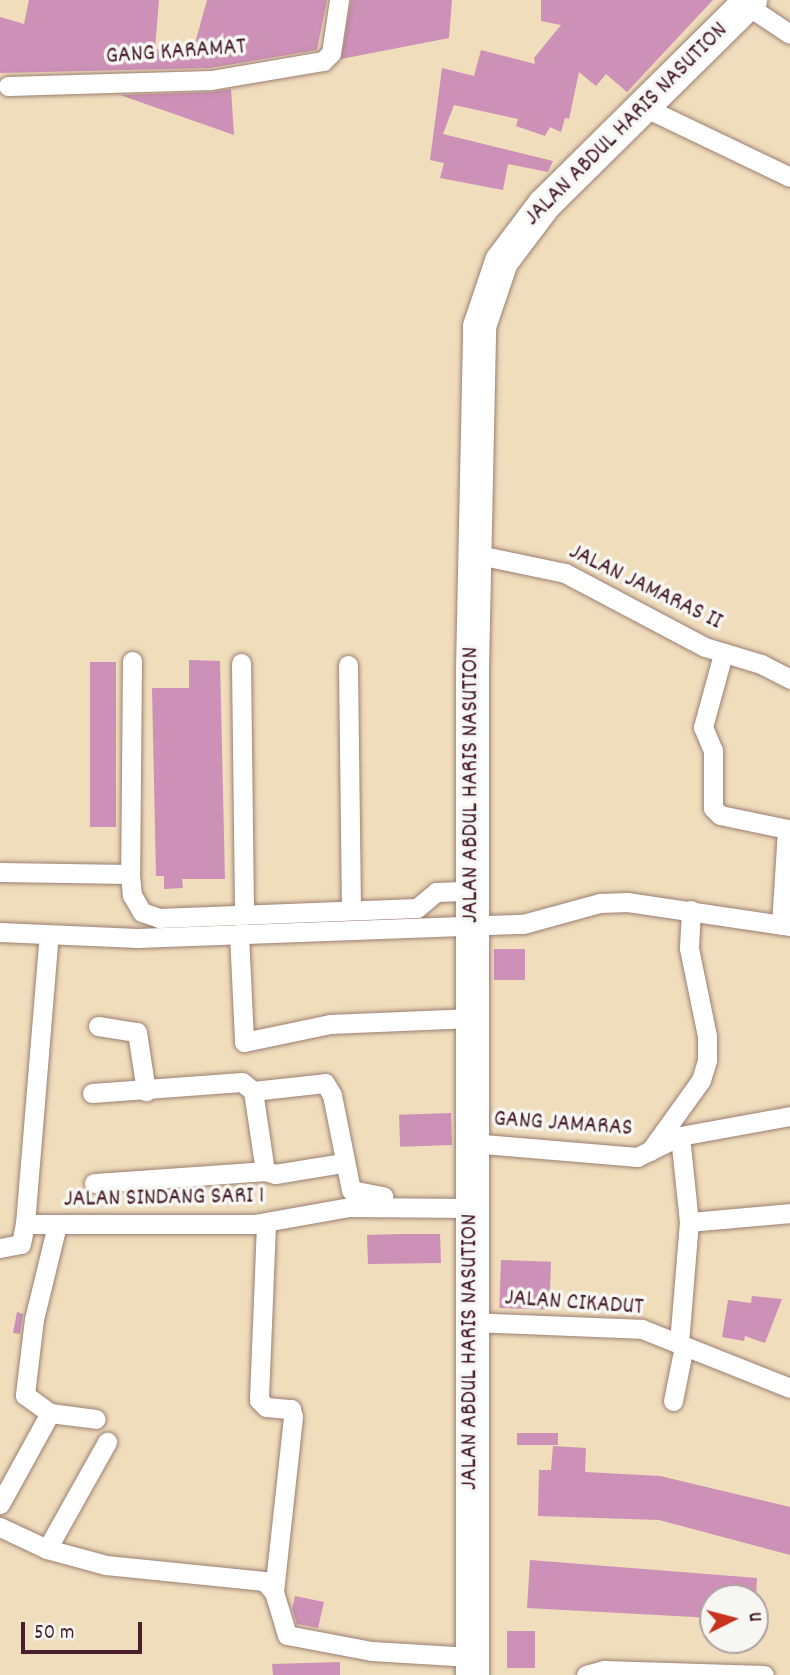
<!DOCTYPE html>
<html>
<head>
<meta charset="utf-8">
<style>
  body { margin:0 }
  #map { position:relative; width:790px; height:1675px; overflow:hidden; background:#efddbb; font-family:Dekko,sans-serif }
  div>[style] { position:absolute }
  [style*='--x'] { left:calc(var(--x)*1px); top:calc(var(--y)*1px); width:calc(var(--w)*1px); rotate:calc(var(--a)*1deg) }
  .building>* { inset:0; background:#cd90b7; transform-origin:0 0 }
  .roads { filter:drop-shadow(0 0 2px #9c7e73) drop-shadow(0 0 2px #9c7e73) }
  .minor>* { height:19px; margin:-9.5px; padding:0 9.5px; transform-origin:9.5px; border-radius:9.5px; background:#fff }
  .trunk>* { height:33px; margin:-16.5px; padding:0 16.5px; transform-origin:16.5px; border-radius:16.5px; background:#fff }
  span { translate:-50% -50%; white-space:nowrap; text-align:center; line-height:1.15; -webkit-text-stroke:7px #f6f6f2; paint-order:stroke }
  .street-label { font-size:24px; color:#4a1f2b }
  .north { position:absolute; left:699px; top:1584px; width:70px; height:70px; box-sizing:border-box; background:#f6f6f2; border:2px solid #b1a0a2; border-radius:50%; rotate:84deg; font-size:19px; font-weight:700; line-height:28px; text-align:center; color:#4a1f2b }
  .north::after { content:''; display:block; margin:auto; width:24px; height:32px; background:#c8321e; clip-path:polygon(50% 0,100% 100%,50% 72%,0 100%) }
  .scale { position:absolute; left:21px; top:1622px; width:121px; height:32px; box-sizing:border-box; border:4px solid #4a1f2b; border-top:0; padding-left:9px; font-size:21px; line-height:24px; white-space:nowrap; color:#4a1f2b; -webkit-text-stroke:5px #f6f6f2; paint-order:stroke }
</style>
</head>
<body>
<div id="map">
  <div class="building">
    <i style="clip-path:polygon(29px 0,159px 0,155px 49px,163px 50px,163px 56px,182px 55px,194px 47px,207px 0,327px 0,317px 50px,210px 68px,0 73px,0 17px,24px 24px)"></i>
    <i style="clip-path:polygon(351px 0,452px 0,449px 38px,341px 59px)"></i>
    <i style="clip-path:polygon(541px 0,713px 0,627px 92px,606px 74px,596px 86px,579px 72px,569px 119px,565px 118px,561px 132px,550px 127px,545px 136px,516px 126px,518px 119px,454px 105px,443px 134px,553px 161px,548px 172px,508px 164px,503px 190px,440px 178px,444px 163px,430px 160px,442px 68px,474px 76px,481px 50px,535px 64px,534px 58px,561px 25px,541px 21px)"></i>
    <i style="clip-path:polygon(231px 89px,234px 135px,120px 95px,211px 92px)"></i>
    <i style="clip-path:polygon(189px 660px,220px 661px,225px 879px,182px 879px,183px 888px,164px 889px,164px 876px,156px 876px,152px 688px,189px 688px)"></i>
    <i style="left:116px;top:662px;width:165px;height:26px;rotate:90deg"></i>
    <i style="left:525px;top:949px;width:31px;height:31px;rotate:90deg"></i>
    <i style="left:451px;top:1113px;width:32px;height:52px;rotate:88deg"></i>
    <i style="clip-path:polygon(400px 1234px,440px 1234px,441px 1263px,368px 1264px,367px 1235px)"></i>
    <i style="left:501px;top:1260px;width:50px;height:48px;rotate:2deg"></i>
    <i style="clip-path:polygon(752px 1296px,782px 1299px,765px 1343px,745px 1336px,744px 1341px,722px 1337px,728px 1300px,751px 1303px)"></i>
    <i style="clip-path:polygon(17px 1312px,23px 1314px,20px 1334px,13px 1333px)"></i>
    <i style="left:517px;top:1433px;width:41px;height:12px"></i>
    <i style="clip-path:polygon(553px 1446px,586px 1448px,585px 1472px,660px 1476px,790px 1507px,790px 1555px,659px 1520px,538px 1516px,539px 1470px,551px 1470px)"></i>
    <i style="clip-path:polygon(530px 1560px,757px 1578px,756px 1598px,713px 1598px,713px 1618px,527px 1608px)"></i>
    <i style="clip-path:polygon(295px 1596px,324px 1602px,318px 1628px,297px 1624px,292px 1609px)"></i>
    <i style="left:507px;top:1631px;width:28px;height:37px"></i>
    <i style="clip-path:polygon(340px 1662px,340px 1675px,273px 1675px,272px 1664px)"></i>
  </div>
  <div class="roads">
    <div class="minor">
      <i style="--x:739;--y:0;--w:61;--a:33.7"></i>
      <i style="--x:8;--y:86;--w:203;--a:-1.7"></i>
      <i style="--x:211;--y:80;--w:114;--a:-9.6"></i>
      <i style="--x:323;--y:61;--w:11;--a:-45"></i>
      <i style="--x:331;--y:53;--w:54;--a:-81.4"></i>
      <i style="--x:644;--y:107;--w:162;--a:25.6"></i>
      <i style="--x:474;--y:554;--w:93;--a:11.8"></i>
      <i style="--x:565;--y:573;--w:158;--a:27.9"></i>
      <i style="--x:705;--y:647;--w:59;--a:16.9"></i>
      <i style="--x:761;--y:664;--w:33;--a:27"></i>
      <i style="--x:723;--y:654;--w:76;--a:105.3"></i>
      <i style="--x:703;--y:727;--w:25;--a:67"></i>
      <i style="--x:713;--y:750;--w:58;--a:90"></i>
      <i style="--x:713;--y:808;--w:10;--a:45"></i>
      <i style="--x:720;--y:815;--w:68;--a:11.8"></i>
      <i style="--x:787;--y:829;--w:96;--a:93.6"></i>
      <i style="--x:132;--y:661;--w:213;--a:90.5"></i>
      <i style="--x:130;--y:874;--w:21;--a:85"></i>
      <i style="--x:132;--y:895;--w:20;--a:60"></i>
      <i style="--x:142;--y:912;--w:18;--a:19"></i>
      <i style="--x:159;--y:918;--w:258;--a:-2.2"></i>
      <i style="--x:417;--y:908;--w:25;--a:-40"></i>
      <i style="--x:436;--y:892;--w:35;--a:-2"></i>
      <i style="--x:241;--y:663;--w:252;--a:89.3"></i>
      <i style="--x:348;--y:665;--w:245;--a:89.3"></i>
      <i style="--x:0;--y:872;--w:130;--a:0.9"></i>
      <i style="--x:0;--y:932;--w:137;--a:2.5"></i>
      <i style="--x:137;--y:938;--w:386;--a:-2.1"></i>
      <i style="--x:523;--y:924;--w:80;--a:-15.3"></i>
      <i style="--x:600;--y:903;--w:27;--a:-2"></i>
      <i style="--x:627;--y:902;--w:165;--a:8.4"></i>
      <i style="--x:239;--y:934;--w:108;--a:87.3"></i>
      <i style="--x:244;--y:1042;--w:88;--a:-11.8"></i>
      <i style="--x:330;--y:1024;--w:142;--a:-2.4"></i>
      <i style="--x:98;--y:1026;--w:39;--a:9"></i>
      <i style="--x:137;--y:1032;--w:60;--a:81.3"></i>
      <i style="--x:253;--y:1091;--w:81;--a:81.5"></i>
      <i style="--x:265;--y:1171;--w:10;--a:17"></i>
      <i style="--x:275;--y:1174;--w:69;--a:-9.2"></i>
      <i style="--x:92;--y:1093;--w:150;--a:-4.2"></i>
      <i style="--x:242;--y:1082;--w:14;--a:39"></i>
      <i style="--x:253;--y:1091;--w:72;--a:-6.3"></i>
      <i style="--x:325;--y:1083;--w:14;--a:60"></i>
      <i style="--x:332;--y:1095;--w:97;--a:78.7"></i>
      <i style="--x:351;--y:1190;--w:33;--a:11"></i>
      <i style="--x:471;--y:1143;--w:167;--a:4.8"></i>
      <i style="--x:637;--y:1157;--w:48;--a:-26"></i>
      <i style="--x:680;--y:1136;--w:112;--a:-10.3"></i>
      <i style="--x:650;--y:1151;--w:87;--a:-54.3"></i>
      <i style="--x:701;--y:1080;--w:21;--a:-73"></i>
      <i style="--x:707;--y:1060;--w:24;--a:-90"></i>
      <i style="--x:707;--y:1036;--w:90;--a:-101.6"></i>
      <i style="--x:689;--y:948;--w:38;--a:-87"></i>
      <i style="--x:94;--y:1183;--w:171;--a:-4"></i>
      <i style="--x:689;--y:1222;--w:101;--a:-5.1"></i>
      <i style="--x:25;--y:1224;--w:290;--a:-85.3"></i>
      <i style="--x:266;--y:1224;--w:176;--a:92.3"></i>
      <i style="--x:259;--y:1400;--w:10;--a:45"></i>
      <i style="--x:266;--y:1407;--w:25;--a:5"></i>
      <i style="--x:291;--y:1409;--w:8;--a:76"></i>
      <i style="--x:293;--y:1417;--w:176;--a:96.2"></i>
      <i style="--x:57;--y:1225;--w:97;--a:103.7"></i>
      <i style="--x:34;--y:1319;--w:77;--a:96.8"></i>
      <i style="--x:25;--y:1395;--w:31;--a:36"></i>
      <i style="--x:50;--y:1413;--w:46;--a:7.4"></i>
      <i style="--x:0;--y:1248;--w:21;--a:-11"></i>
      <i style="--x:21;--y:1244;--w:20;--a:-79"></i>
      <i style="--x:25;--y:1224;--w:229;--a:0"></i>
      <i style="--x:254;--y:1224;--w:97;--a:-10.1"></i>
      <i style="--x:349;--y:1207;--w:122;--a:0.5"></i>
      <i style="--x:470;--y:1322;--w:172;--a:2.3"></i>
      <i style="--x:642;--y:1329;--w:159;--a:21.7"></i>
      <i style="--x:679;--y:1343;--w:121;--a:-85.3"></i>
      <i style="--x:689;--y:1222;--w:86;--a:-96"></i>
      <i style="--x:673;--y:1401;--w:56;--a:-78.7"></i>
      <i style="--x:0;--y:1504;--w:104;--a:-61.2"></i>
      <i style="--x:0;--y:1527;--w:52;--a:25.1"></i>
      <i style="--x:47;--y:1549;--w:61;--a:15.2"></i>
      <i style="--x:106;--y:1565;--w:159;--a:5.8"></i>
      <i style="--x:264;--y:1581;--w:15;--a:48"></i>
      <i style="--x:274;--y:1592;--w:45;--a:73.2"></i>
      <i style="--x:287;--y:1635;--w:86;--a:10.7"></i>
      <i style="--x:372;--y:1651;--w:99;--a:3.5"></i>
      <i style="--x:47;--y:1549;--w:123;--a:-60.7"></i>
      <i style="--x:586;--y:1675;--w:19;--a:-16"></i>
      <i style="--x:604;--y:1670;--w:160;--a:1.8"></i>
    </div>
    <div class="trunk">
      <i style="--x:472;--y:1675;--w:1006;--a:-90"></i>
      <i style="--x:472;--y:669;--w:343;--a:-88.8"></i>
      <i style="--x:479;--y:326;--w:69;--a:-71.3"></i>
      <i style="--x:501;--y:261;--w:71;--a:-53"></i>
      <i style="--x:544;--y:204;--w:290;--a:-44.7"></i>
    </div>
  </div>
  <div class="street-label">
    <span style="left:176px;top:53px;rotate:-4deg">GANG KARAMAT</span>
    <span style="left:627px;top:125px;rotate:-45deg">JALAN ABDUL HARIS NASUTION</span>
    <span style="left:645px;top:588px;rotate:26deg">JALAN JAMARAS II</span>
    <span style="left:472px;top:785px;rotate:-90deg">JALAN ABDUL HARIS NASUTION</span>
    <span style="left:563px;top:1125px;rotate:4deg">GANG JAMARAS</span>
    <span style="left:164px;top:1199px;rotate:-1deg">JALAN SINDANG SARI 1</span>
    <span style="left:574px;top:1304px;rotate:4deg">JALAN CIKADUT</span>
    <span style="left:471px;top:1352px;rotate:-90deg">JALAN ABDUL HARIS NASUTION</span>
  </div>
  <div class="north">U</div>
  <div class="scale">50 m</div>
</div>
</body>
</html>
